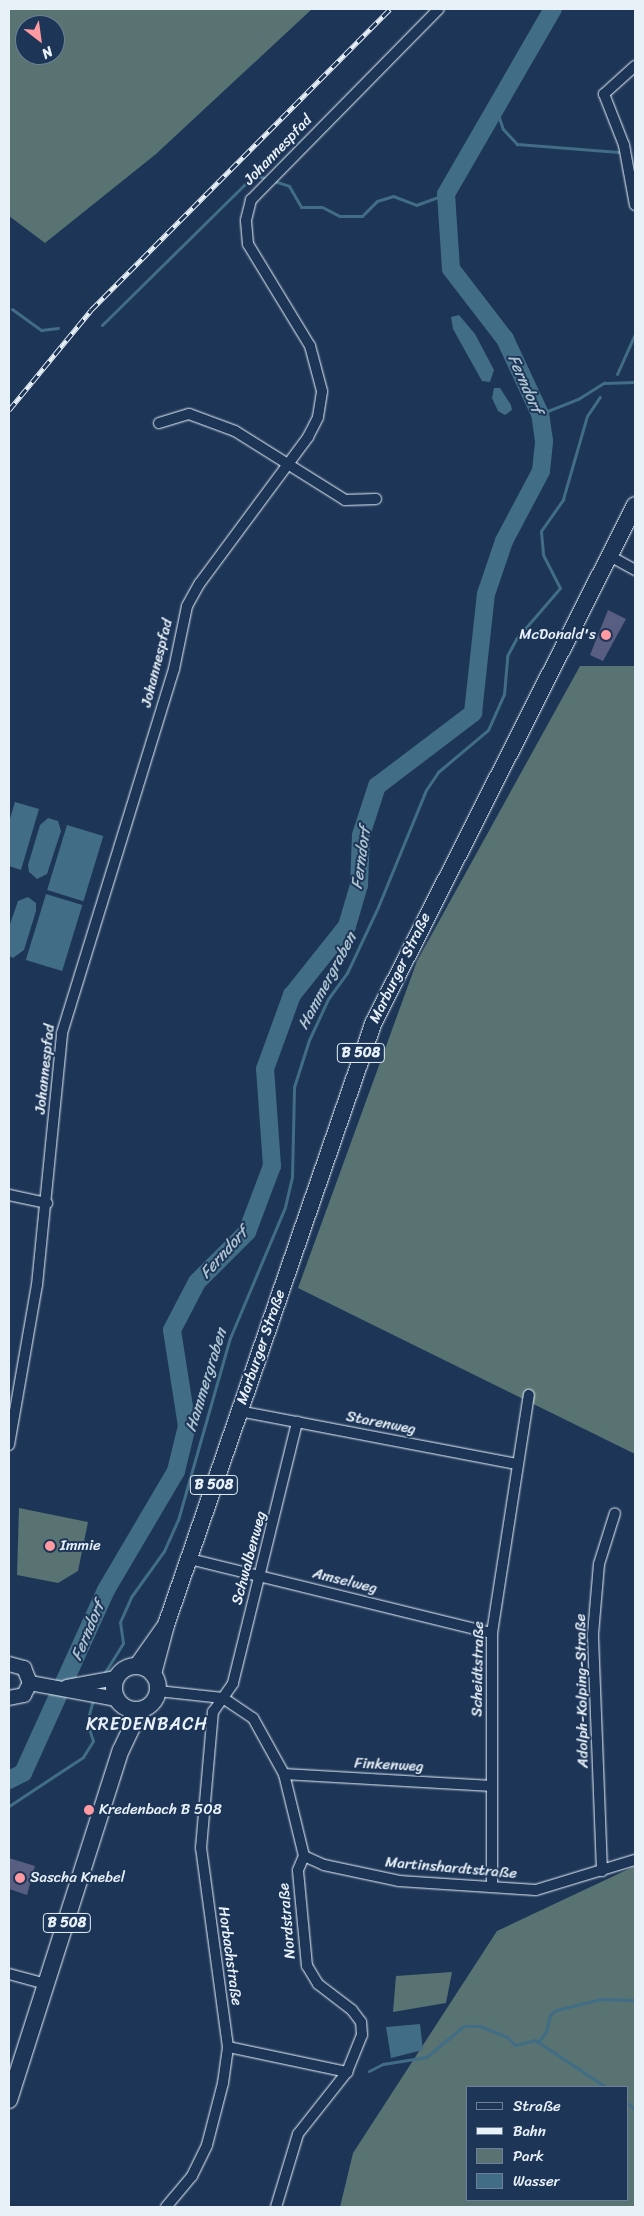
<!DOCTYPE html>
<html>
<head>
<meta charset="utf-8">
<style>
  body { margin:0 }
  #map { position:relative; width:644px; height:2216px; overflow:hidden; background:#1d3557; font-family:Sriracha,sans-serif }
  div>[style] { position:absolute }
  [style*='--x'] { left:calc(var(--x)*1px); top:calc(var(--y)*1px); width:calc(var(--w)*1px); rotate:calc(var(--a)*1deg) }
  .green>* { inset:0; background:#587371 }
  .water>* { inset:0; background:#416d86; transform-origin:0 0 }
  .stream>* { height:3px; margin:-1.5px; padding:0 1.5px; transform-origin:1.5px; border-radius:1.5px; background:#416d86 }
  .river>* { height:18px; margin:-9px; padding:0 9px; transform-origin:9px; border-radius:9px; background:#416d86 }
  .building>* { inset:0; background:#585d82 }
  .roads { filter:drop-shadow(0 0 1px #e8f1f8) drop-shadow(0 0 1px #e8f1f8) }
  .minor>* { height:10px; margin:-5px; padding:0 5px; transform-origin:5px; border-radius:5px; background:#1d3557 }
  .secondary>* { height:14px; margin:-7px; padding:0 7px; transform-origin:7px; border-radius:7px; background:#1d3557 }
  .primary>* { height:16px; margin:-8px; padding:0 8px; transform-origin:8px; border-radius:8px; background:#1d3557 }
  .primary>.ring { margin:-8px; padding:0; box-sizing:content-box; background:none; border:16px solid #1d3557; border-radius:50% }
  .rail>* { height:5px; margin-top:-2.5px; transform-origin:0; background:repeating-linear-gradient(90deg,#1d3557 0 9px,#e8f1f8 0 18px); box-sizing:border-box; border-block:1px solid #e8f1f8 }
  .dots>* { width:14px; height:14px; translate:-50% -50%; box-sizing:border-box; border:2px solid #1d3557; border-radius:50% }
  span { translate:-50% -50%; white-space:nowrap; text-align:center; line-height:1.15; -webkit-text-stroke:4px #1d3557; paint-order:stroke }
  .shield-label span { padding:1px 4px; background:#1d3557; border:1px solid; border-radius:4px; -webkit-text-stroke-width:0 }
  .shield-label { font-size:14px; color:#e8f1f8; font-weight:700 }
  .street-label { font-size:15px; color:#e8f1f8 }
  .poi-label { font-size:15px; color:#e8f1f8 }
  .right { translate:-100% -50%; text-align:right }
  .left { translate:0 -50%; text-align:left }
  .water-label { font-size:16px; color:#aec3d0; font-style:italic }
  .quarter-label { font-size:18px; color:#e8f1f8; letter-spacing:1px }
  .frame { position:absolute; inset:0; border:10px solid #e8f1f8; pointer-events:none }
  .legend { position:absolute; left:466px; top:2086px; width:162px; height:115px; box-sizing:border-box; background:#1d3557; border:1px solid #6e8097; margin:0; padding:6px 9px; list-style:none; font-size:15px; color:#e8f1f8 }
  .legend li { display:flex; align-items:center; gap:10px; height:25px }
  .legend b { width:25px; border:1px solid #6e8097 }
  .north { position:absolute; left:15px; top:15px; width:50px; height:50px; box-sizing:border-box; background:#1d3557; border:1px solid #6e8097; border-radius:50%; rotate:150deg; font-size:14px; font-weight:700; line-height:20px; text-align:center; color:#e8f1f8 }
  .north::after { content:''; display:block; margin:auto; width:18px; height:22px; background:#ff9aa2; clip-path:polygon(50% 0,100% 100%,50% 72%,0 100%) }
</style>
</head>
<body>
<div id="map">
  <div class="green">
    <i style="clip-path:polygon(evenodd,9px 9px,312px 9px,156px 154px,45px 243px,9px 216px,9px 9px,25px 25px,55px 25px,55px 55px,25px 55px,25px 25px)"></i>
    <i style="clip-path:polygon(580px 666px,635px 666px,635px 1454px,298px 1288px,417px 961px)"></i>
    <i style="clip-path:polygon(19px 1508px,88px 1522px,78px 1571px,58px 1583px,17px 1575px)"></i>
    <i style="clip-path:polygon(evenodd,635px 1866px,635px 2207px,340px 2207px,353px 2153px,497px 1931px,635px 1866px,468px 2087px,628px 2087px,628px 2200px,468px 2200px,468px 2087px)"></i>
    <i style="clip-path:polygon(452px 1972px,446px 2003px,393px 2012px,396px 1976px)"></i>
  </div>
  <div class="water">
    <i style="clip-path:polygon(459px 315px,475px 334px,494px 370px,490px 382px,482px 381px,453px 329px,451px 317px)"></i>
    <i style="clip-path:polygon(494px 388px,500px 388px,511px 405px,512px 410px,505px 415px,498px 411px,492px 398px)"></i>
    <i style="clip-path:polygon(15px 802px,39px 809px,21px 870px,9px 866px,9px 822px)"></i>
    <i style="clip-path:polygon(48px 818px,58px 821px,61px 831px,47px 874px,37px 879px,29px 872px,28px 865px,40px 825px)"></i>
    <i style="left:67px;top:825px;width:38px;height:68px;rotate:17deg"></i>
    <i style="left:46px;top:894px;width:38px;height:69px;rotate:17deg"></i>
    <i style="clip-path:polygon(28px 897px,36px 903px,36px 911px,24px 950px,13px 958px,9px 956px,9px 927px,18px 901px)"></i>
    <i style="clip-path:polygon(420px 2024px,423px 2050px,391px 2058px,386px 2027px)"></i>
  </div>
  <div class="stream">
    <i style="--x:495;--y:105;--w:25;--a:72"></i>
    <i style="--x:503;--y:129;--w:21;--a:47"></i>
    <i style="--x:517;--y:144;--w:102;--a:4.5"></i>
    <i style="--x:274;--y:181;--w:16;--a:18"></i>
    <i style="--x:289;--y:186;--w:24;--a:60"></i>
    <i style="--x:301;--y:207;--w:21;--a:0"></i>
    <i style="--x:322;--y:207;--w:20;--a:27"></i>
    <i style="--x:340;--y:216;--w:22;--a:0"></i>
    <i style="--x:362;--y:216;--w:21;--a:-45"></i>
    <i style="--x:377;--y:201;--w:17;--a:-17"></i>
    <i style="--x:393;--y:196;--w:25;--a:21"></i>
    <i style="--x:416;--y:205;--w:32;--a:-20"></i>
    <i style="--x:12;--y:309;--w:36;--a:36"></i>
    <i style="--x:41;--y:330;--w:17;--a:-7"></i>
    <i style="--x:102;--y:325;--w:214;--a:-44.6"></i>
    <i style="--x:254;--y:175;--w:15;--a:16"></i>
    <i style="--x:617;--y:374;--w:44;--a:-65.8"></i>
    <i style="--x:540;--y:414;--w:41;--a:-21.5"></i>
    <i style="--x:578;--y:399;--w:31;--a:-32"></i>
    <i style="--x:604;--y:383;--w:31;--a:-2"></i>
    <i style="--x:102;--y:1677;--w:40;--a:-58"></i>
    <i style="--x:123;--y:1643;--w:21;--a:-98"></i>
    <i style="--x:120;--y:1622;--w:27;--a:-66"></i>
    <i style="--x:131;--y:1597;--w:57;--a:-54.3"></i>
    <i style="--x:164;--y:1551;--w:34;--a:-66"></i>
    <i style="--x:178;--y:1520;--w:189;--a:-74.1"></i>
    <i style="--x:230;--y:1338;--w:142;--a:-67.2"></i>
    <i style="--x:285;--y:1207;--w:31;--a:-77"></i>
    <i style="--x:292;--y:1177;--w:90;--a:-88.7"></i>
    <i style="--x:294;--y:1087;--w:49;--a:-72.3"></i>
    <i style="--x:309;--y:1040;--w:45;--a:-65.1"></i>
    <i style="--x:328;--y:999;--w:32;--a:-54"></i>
    <i style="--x:347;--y:973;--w:73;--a:-64.8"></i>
    <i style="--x:378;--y:907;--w:126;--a:-67.7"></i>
    <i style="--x:426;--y:790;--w:22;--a:-56"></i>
    <i style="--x:438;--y:772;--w:65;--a:-40"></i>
    <i style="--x:488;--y:730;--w:39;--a:-66"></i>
    <i style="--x:504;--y:694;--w:38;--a:-85"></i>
    <i style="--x:507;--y:656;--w:19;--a:-62"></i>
    <i style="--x:516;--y:639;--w:67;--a:-49.2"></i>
    <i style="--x:560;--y:588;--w:38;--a:-117"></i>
    <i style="--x:543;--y:554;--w:23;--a:-95"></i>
    <i style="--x:541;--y:531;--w:39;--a:-55"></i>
    <i style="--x:563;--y:499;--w:86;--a:-73.9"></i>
    <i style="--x:587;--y:416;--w:23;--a:-56"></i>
    <i style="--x:9;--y:1806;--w:89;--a:-33.5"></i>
    <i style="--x:83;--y:1757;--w:19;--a:-58"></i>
    <i style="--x:93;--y:1741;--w:20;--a:-108"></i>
    <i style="--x:87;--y:1722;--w:24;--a:-75"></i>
    <i style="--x:538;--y:2042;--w:13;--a:-51"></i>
    <i style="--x:546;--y:2032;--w:17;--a:-77"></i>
    <i style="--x:550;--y:2015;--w:8;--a:-40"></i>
    <i style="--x:556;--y:2010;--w:46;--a:-13.7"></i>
    <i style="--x:601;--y:1999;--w:34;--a:2"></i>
    <i style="--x:369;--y:2071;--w:16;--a:-27"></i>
    <i style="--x:383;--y:2064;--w:44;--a:-9.2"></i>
    <i style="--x:426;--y:2057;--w:49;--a:-39.2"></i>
    <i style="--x:464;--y:2026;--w:16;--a:0"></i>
    <i style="--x:480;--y:2026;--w:29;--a:22"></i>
    <i style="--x:507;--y:2037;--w:11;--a:45"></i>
    <i style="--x:515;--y:2045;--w:21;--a:-14"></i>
    <i style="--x:535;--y:2040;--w:85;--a:33.5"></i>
    <i style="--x:628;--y:2103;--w:10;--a:45"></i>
  </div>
  <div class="river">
    <i style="--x:9;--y:1780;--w:16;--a:-27"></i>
    <i style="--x:23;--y:1773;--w:201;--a:-65.6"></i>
    <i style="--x:106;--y:1590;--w:138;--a:-59.5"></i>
    <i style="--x:176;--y:1471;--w:46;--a:-76.3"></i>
    <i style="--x:187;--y:1426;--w:97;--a:-98.9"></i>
    <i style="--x:172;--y:1330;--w:54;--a:-62.5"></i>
    <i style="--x:197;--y:1282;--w:71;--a:-45"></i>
    <i style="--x:247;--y:1232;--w:71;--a:-69.3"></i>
    <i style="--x:272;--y:1166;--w:97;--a:-94.1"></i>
    <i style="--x:265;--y:1069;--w:79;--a:-70"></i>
    <i style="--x:292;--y:995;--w:88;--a:-51.4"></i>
    <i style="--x:347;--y:926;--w:43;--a:-73.7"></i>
    <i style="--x:359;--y:885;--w:50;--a:-87.7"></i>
    <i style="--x:361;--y:835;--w:52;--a:-71.9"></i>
    <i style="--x:377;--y:786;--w:121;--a:-37.2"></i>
    <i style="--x:473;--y:713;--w:120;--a:-83.8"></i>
    <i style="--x:486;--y:594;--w:56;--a:-71.2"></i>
    <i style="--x:504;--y:541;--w:79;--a:-62.1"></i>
    <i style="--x:541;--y:471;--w:30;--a:-84"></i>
    <i style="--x:544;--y:441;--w:27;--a:-98"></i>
    <i style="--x:540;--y:414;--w:83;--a:-115"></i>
    <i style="--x:505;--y:339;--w:88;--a:-127.6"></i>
    <i style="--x:451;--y:269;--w:75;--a:-93.8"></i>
    <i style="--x:446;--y:194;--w:214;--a:-60"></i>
  </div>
  <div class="building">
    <i style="clip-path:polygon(608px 610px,626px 619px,603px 661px,590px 655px)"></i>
    <i style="clip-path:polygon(9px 1858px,35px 1866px,27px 1895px,9px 1889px)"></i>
  </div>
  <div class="roads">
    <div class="minor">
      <i style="--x:635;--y:66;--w:42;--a:137.9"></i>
      <i style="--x:604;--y:94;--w:55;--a:68.6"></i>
      <i style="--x:624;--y:145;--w:61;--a:79.6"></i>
      <i style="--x:159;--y:423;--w:31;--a:-17"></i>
      <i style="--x:189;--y:414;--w:49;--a:20.3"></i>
      <i style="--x:235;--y:431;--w:130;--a:32.1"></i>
      <i style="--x:345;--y:500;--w:31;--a:-2"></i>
      <i style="--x:608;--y:555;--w:31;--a:29"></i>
      <i style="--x:9;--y:1195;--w:39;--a:12"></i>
      <i style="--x:239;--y:1411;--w:283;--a:10.8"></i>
      <i style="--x:9;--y:1445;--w:162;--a:-80.1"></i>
      <i style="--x:37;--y:1285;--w:253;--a:-84.3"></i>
      <i style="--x:62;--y:1033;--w:381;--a:-72.9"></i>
      <i style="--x:174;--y:669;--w:64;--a:-78.3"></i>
      <i style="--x:187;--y:606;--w:26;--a:-61"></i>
      <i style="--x:200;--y:583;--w:182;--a:-53.5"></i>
      <i style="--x:308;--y:437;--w:22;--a:-63"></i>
      <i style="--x:318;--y:417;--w:26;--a:-81"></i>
      <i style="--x:322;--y:391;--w:47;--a:-104.9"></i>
      <i style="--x:310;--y:346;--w:119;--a:-121.3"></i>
      <i style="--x:248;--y:244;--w:24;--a:-95"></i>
      <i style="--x:246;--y:220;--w:21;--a:-76"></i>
      <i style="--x:251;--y:200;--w:268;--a:-45.5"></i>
      <i style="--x:190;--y:1559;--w:311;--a:13.8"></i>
      <i style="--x:158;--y:1691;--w:65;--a:6.1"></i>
      <i style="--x:223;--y:1698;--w:36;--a:34"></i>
      <i style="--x:253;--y:1718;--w:64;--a:61"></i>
      <i style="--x:284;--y:1774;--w:84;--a:76.3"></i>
      <i style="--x:284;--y:1774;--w:208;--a:3.3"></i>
      <i style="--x:304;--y:1856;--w:22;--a:24"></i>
      <i style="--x:324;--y:1865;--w:77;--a:12"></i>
      <i style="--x:399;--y:1881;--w:137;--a:3.8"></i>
      <i style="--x:536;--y:1890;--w:103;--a:-16.9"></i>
      <i style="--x:602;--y:1871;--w:237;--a:-92.2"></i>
      <i style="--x:593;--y:1634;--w:70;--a:-85.1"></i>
      <i style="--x:599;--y:1564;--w:53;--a:-72.6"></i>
      <i style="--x:492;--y:1887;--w:254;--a:-90"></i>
      <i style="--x:492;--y:1633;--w:241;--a:-81.2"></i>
      <i style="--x:9;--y:1974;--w:38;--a:15"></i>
      <i style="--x:228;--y:2047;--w:122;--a:11.9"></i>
      <i style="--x:166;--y:2207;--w:40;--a:-50"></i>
      <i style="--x:192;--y:2176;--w:34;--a:-64"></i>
      <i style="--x:207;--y:2145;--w:64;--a:-75.5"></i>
      <i style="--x:223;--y:2083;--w:36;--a:-82"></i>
      <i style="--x:228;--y:2047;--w:201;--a:-97.7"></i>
      <i style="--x:201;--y:1848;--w:137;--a:-85"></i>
      <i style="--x:213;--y:1712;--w:35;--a:-55"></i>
      <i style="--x:233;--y:1683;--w:269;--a:-76.2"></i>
      <i style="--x:276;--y:2207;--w:76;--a:-73.2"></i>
      <i style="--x:298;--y:2134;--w:79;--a:-51.7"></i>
      <i style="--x:347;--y:2072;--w:40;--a:-68"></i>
      <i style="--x:362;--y:2035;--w:13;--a:-94"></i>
      <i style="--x:361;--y:2022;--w:15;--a:-127"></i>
      <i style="--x:352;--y:2010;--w:43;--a:-142.6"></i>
      <i style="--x:318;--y:1984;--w:21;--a:-121"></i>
      <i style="--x:307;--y:1966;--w:96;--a:-95.4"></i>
      <i style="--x:298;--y:1870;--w:15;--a:-67"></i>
    </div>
    <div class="secondary">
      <i style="--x:9;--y:1664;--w:16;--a:15"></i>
      <i style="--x:24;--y:1668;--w:16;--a:68"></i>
      <i style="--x:30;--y:1683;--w:13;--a:117"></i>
      <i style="--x:24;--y:1695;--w:15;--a:169"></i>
      <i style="--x:30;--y:1683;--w:87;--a:10.5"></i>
      <i style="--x:67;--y:1687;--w:50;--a:-10.4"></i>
    </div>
    <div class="primary">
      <i class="ring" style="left:114px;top:1666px;width:28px;height:28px"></i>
      <i style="--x:137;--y:1666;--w:50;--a:-54.7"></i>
      <i style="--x:153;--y:1674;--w:51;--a:-75.1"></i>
      <i style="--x:166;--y:1625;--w:636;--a:-70.99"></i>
      <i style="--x:373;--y:1024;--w:581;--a:-63.21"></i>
      <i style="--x:9;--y:2100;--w:367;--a:-72.3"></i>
      <i style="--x:121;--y:1750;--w:44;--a:-64.6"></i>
    </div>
  </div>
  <div class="rail">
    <i style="--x:9;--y:410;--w:129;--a:-50.6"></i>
    <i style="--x:91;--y:310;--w:424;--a:-45.2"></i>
  </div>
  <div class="dots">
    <i style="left:606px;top:635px;background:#ff9aa2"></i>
    <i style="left:50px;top:1546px;background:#ff9aa2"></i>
    <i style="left:89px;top:1810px;background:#ff9aa2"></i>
    <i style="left:20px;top:1878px;background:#ff9aa2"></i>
  </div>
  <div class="shield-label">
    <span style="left:361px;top:1053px">B 508</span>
    <span style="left:214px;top:1485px">B 508</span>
    <span style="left:67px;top:1923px">B 508</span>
  </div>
  <div class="street-label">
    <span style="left:278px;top:150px;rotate:-46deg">Johannespfad</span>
    <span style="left:157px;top:663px;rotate:-76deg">Johannespfad</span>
    <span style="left:400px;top:968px;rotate:-64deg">Marburger Straße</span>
    <span style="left:45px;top:1069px;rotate:-84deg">Johannespfad</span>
    <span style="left:261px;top:1347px;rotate:-71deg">Marburger Straße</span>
    <span style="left:381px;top:1423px;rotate:11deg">Starenweg</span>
    <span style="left:249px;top:1558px;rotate:-75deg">Schwalbenweg</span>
    <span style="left:345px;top:1581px;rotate:14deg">Amselweg</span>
    <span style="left:478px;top:1669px;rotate:-89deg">Scheidtstraße</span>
    <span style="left:582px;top:1691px;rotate:-91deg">Adolph-Kolping-Straße</span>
    <span style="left:389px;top:1765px;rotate:3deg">Finkenweg</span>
    <span style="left:451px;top:1868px;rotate:5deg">Martinshardtstraße</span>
    <span style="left:287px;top:1921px;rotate:-95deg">Nordstraße</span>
    <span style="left:230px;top:1956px;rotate:82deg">Horbachstraße</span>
  </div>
  <div class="poi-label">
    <span class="right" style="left:596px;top:635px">McDonald's</span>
    <span class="left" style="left:60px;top:1546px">Immie</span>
    <span class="left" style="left:99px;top:1810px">Kredenbach B 508</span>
    <span class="left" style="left:30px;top:1878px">Sascha Knebel</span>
  </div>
  <div class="water-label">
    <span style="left:525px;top:384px;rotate:66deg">Ferndorf</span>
    <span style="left:361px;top:858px;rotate:-82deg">Ferndorf</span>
    <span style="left:327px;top:981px;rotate:-62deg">Hammergraben</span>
    <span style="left:224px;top:1253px;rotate:-48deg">Ferndorf</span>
    <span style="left:206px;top:1380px;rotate:-73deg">Hammergraben</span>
    <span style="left:88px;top:1631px;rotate:-67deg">Ferndorf</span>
  </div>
  <div class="quarter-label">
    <span style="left:147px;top:1724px">KREDENBACH</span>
  </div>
  <div class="frame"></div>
  <ul class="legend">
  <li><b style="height:6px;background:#1d3557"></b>Straße</li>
  <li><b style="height:6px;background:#e8f1f8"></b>Bahn</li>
  <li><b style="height:14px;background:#587371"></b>Park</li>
  <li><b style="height:14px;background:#416d86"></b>Wasser</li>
  </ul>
  <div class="north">N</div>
</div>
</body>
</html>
